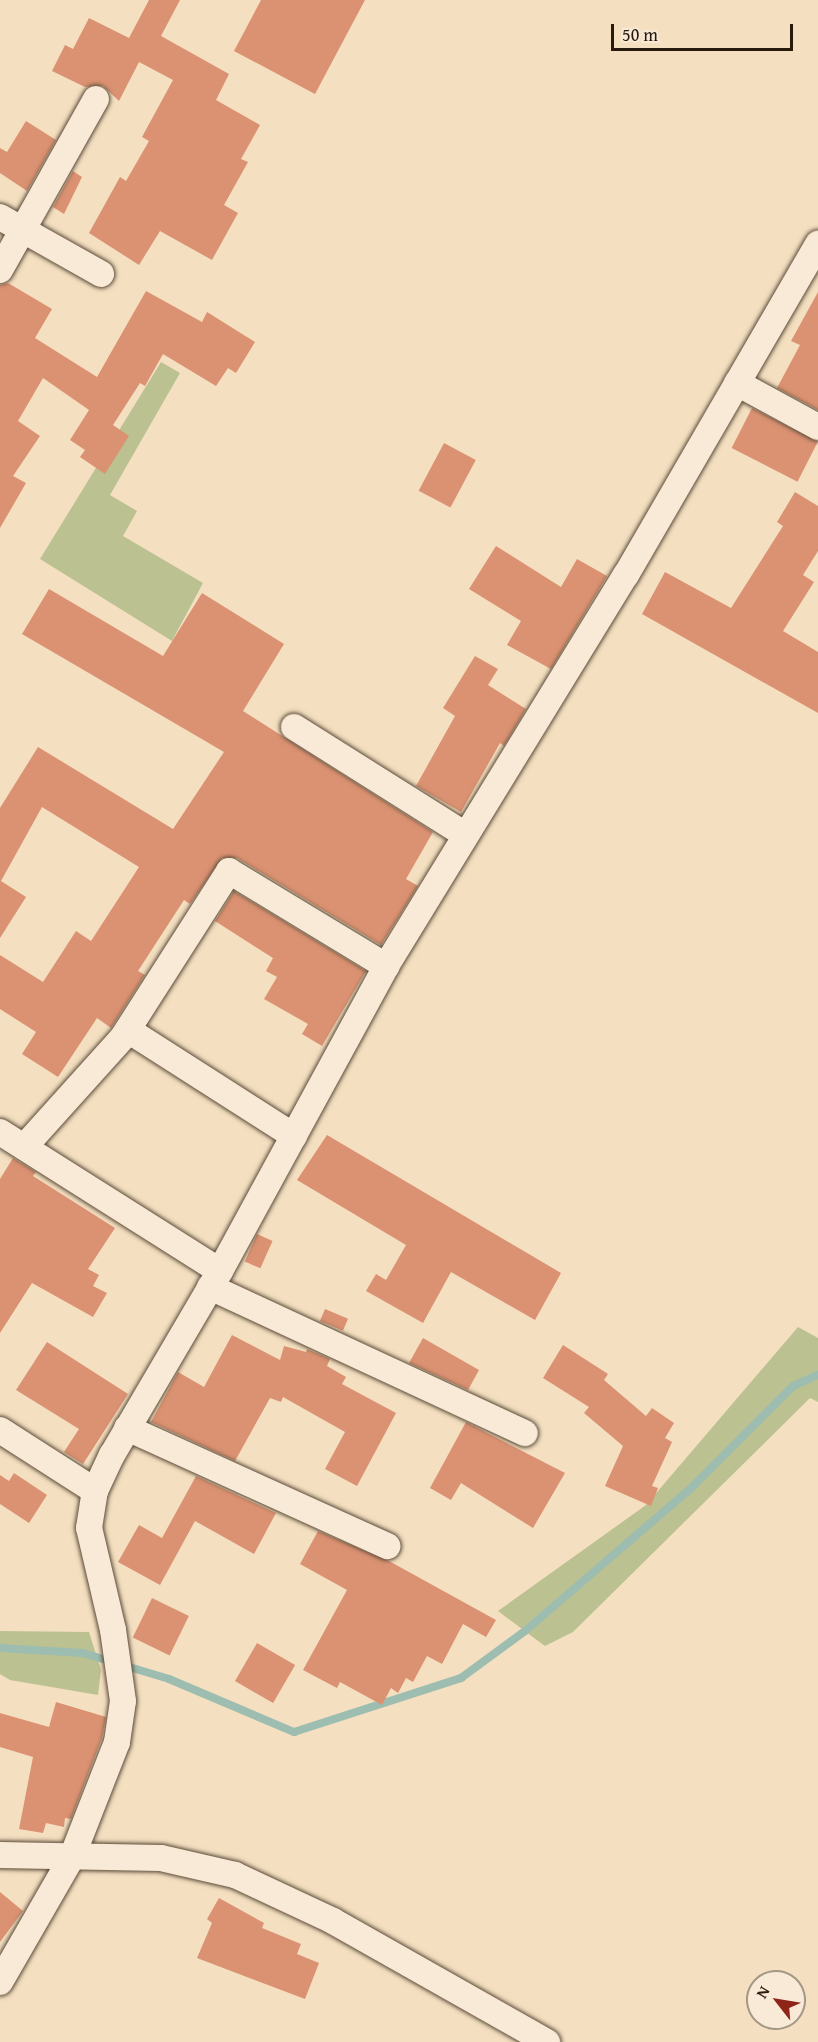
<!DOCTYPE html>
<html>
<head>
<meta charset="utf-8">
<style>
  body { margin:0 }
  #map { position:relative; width:818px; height:2042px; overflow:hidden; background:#f4dfc0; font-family:"Gentium Book Plus",serif }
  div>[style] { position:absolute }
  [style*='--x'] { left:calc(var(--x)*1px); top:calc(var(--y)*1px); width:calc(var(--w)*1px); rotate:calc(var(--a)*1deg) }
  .green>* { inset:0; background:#bcc191 }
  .stream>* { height:8px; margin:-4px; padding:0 4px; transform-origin:4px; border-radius:4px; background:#9cbdb0 }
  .building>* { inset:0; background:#db9272; transform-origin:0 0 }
  .roads { filter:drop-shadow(0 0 2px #5b4b39) drop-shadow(0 0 2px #5b4b39) }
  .minor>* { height:26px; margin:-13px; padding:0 13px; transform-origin:13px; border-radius:13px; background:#f8ead6 }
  span { translate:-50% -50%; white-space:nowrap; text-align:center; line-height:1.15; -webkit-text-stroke:5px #f8ead6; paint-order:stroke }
  .north { position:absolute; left:746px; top:1970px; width:60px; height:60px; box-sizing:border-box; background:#f8ead6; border:2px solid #a59785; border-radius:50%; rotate:301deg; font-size:16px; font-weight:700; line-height:24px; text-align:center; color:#281a0c }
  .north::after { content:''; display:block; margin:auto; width:21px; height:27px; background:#8f2418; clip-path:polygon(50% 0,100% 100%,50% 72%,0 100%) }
  .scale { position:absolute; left:611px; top:24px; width:182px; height:27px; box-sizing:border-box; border:3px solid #281a0c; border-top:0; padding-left:8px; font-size:18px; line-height:21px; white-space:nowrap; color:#281a0c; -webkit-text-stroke:4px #f8ead6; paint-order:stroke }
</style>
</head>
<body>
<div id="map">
  <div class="green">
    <i style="clip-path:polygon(161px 362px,180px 373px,110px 495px,137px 511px,123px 536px,203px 583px,172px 641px,40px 559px)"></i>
    <i style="clip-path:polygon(798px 1327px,818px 1338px,818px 1402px,810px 1398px,573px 1632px,545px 1646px,498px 1611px,646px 1505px)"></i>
    <i style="clip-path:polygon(0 1631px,89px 1632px,101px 1670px,98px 1695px,10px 1680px,0 1674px)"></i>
  </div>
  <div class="stream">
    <i style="--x:0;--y:1648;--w:83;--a:3.4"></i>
    <i style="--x:83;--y:1653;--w:90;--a:16.8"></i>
    <i style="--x:169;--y:1679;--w:136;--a:23"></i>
    <i style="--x:294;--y:1732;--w:176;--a:-17.9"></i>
    <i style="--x:461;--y:1678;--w:79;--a:-36.3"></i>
    <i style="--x:525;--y:1631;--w:215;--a:-40.7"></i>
    <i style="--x:688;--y:1491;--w:148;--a:-45"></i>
    <i style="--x:793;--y:1386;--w:27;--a:-24"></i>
  </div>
  <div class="building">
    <i style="clip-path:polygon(149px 0,180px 0,161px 36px,229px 74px,216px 100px,260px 125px,241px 159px,248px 162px,224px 205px,238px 213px,212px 260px,160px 231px,139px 265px,89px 233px,120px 177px,126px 181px,149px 141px,142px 137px,173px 80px,139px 62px,119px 101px,103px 86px,85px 87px,52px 71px,65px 45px,73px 49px,89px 18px,129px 38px)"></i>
    <i style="clip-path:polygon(261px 0,365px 0,315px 94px,234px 51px)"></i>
    <i style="clip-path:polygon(26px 121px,56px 140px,27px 191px,0 173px,0 148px,7px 152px)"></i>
    <i style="clip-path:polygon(73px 171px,82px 177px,64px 214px,53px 207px)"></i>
    <i style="clip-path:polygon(8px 283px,52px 309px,35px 338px,97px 377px,146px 291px,202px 322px,207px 312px,255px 342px,236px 373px,228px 368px,216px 386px,163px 354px,145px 386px,140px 383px,113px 425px,129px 436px,105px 474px,80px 457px,85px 450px,70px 440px,89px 410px,43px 378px,18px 421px,40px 436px,13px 476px,26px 483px,0 528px,0 285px)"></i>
    <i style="clip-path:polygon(818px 292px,818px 410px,777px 388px,800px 345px,791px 341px)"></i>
    <i style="left:752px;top:408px;width:74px;height:45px;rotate:27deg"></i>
    <i style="left:444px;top:443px;width:36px;height:54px;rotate:28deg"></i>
    <i style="clip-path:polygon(795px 492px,818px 506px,818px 551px,803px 575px,814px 582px,783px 631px,818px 652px,818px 713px,642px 614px,665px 572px,731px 608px,783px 526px,777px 522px)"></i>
    <i style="clip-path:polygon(496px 546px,561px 587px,577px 559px,607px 576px,551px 669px,507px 645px,521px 621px,469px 589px)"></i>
    <i style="clip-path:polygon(49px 589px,163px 656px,202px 593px,284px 644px,243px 711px,433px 832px,406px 879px,418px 886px,381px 945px,237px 858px,222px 858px,190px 904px,184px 900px,138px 971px,145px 975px,111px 1028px,97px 1018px,58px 1077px,22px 1054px,36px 1032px,0 1009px,0 955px,43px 982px,76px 931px,91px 941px,139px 867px,42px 807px,1px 881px,26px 897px,0 938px,0 808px,38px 747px,173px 829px,224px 752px,22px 634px)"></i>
    <i style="clip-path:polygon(475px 656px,498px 669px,488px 685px,526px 709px,504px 746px,500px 743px,461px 812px,416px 786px,455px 716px,443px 708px)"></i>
    <i style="clip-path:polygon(234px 891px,366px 971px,322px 1046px,302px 1034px,308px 1024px,264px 999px,277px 977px,266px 971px,273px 958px,215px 921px)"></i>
    <i style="clip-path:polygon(327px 1135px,561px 1273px,535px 1320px,451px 1272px,423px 1323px,366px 1291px,376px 1274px,386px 1280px,406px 1245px,297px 1180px)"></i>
    <i style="clip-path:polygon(13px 1158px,36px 1172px,33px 1176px,115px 1228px,88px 1269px,99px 1275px,93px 1286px,107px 1293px,93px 1317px,32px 1283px,0 1333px,0 1179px)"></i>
    <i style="left:257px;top:1234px;width:17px;height:30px;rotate:24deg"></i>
    <i style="left:325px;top:1309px;width:25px;height:13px;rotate:23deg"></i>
    <i style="clip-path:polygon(232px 1335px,280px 1360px,284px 1346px,306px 1352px,307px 1349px,330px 1359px,327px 1366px,346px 1377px,342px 1384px,396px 1413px,357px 1486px,325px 1469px,345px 1432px,283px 1397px,281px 1402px,270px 1398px,235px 1461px,151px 1422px,178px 1372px,204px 1387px)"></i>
    <i style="clip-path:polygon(423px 1338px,479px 1370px,468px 1390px,409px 1363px)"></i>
    <i style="clip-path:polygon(47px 1342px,128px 1394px,83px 1464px,64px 1452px,79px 1429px,16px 1390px)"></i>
    <i style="clip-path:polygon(563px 1345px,608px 1374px,604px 1380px,646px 1416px,652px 1408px,674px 1423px,665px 1438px,672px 1442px,652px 1486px,658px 1488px,651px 1506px,605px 1486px,623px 1446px,584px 1413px,589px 1407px,543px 1378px)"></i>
    <i style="clip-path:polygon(466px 1422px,565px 1473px,533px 1528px,461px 1483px,451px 1500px,430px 1488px)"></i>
    <i style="clip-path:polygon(14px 1473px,47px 1495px,29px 1523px,0 1504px,0 1475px,9px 1481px)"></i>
    <i style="clip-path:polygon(196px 1476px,276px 1513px,254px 1554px,195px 1521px,160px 1585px,118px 1562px,139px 1525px,162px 1538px)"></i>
    <i style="clip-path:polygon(318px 1531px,389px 1561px,496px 1620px,486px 1637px,463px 1624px,442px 1664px,427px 1656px,413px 1682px,406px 1678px,398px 1693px,391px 1688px,382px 1705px,340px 1682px,337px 1688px,303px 1670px,347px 1590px,300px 1564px)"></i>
    <i style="left:152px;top:1598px;width:41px;height:44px;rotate:26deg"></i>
    <i style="left:257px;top:1643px;width:44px;height:44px;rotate:30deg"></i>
    <i style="clip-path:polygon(56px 1702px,106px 1717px,102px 1738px,71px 1819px,65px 1818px,64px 1827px,46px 1823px,43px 1833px,19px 1829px,33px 1757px,0 1747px,0 1713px,49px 1727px)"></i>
    <i style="clip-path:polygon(0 1892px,23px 1911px,0 1942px)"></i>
    <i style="clip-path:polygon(219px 1898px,264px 1923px,262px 1928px,301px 1944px,297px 1954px,319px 1963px,305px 1999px,197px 1958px,212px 1923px,207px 1919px)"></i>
  </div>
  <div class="roads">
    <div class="minor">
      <i style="--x:0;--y:217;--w:116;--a:29.4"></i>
      <i style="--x:0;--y:270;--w:196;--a:-60.7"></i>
      <i style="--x:737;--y:383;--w:92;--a:28.5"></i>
      <i style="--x:294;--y:727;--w:201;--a:32.2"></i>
      <i style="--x:128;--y:1030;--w:197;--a:32.6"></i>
      <i style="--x:0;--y:1132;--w:260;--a:32.3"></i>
      <i style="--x:25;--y:1146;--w:147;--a:-48"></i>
      <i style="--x:123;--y:1037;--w:197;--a:-57.4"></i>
      <i style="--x:229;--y:871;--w:184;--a:31.2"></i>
      <i style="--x:210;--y:1287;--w:347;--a:24.9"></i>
      <i style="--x:127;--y:1428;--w:286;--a:24.4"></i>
      <i style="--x:0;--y:1430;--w:113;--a:32.7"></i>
      <i style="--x:0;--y:1855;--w:161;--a:1.1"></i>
      <i style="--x:161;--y:1858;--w:76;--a:12.9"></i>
      <i style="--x:235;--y:1875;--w:108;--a:25.1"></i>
      <i style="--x:333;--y:1921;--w:246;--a:29.5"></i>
      <i style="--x:0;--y:1982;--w:144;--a:-60.1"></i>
      <i style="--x:72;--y:1857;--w:123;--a:-68.6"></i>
      <i style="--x:117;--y:1742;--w:41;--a:-81.7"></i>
      <i style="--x:123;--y:1701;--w:72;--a:-98"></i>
      <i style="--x:113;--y:1630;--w:105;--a:-103.2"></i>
      <i style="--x:89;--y:1528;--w:37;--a:-81"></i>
      <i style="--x:95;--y:1491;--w:40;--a:-65"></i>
      <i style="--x:112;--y:1455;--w:213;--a:-59.6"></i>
      <i style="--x:220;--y:1271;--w:347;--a:-61.4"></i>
      <i style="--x:386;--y:966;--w:459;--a:-58.5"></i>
      <i style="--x:626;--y:575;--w:383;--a:-59.9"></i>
    </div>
  </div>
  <div class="north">N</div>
  <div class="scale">50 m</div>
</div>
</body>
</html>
